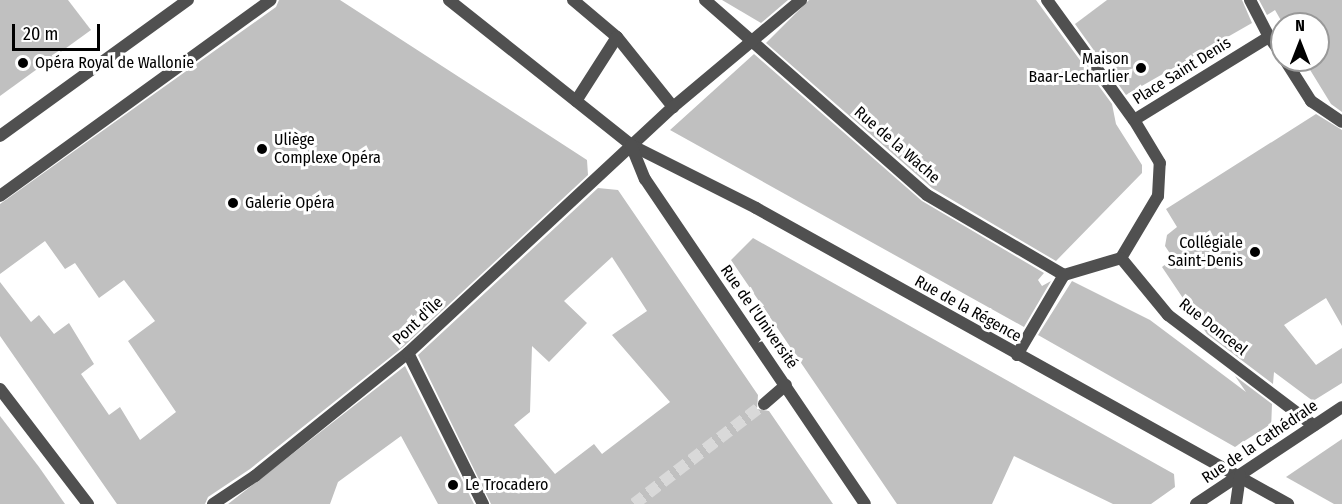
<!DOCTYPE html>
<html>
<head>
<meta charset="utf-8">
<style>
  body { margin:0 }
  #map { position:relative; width:1342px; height:504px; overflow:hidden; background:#fff; font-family:"Fira Sans Condensed",sans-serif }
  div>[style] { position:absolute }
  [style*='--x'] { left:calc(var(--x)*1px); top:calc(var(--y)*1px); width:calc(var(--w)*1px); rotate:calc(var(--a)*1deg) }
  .building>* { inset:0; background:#c0c0c0 }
  .pedestrian-tunnel>* { height:12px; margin-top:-6px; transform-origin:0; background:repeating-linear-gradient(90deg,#d9d9d9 0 12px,transparent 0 18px) }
  .pedestrian>* { height:12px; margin:-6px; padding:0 6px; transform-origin:6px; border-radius:6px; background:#505050 }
  .minor>* { height:12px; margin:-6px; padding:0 6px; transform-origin:6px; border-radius:6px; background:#505050 }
  .dots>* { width:16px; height:16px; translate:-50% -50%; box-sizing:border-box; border:3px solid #fff; border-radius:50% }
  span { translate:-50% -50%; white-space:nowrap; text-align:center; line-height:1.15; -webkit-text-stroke:6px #fff; paint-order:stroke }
  .poi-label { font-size:16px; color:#000 }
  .right { translate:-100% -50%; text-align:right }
  .left { translate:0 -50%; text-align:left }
  .street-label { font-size:16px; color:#000 }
  .north { position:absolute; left:1270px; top:12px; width:60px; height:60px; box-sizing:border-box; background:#fff; border:2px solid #999; border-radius:50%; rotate:0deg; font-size:16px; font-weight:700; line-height:24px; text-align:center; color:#000 }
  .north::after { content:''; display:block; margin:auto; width:21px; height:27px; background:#000; clip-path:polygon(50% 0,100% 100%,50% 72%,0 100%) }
  .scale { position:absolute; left:12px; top:24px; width:88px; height:27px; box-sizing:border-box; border:3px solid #000; border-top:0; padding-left:8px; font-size:18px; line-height:21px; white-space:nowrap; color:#000; -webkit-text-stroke:4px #fff; paint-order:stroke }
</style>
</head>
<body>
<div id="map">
  <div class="building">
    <i style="clip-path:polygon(0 0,68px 0,91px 30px,0 96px)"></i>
    <i style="clip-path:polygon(279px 0,340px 0,587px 160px,588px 175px,403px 347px,250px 469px,208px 497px,205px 504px,117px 504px,0 336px,0 282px,31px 322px,39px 315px,54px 334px,69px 323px,94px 364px,81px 374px,109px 415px,120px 407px,140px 440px,176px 412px,128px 341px,155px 321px,124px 280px,99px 298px,75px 263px,65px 269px,45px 241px,0 274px,0 204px,276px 7px)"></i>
    <i style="clip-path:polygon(722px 0,788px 0,761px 23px)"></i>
    <i style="clip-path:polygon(809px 0,1036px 0,1112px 104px,1116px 124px,1142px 165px,1142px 173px,1056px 261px,932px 188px,766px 43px)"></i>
    <i style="clip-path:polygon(1107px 0,1242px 0,1252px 23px,1126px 95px,1075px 24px)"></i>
    <i style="clip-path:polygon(1259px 0,1342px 0,1342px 112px,1331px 104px,1304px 60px,1318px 60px,1318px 24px,1283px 24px,1275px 10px,1267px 15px)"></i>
    <i style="clip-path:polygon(754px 54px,922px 201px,1044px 273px,1038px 280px,1042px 286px,1051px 281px,1024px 327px,670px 130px)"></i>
    <i style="clip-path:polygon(1316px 114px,1342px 130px,1342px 326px,1326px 298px,1284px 325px,1316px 365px,1342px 348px,1342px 383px,1313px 401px,1274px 372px,1273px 384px,1207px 334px,1162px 267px,1173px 258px,1165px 246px,1167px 235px,1177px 227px,1166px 209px)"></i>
    <i style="clip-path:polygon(evenodd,598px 188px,618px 190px,758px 395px,757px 409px,769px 411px,833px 504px,491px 504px,418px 355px,598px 188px,612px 257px,647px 311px,612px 335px,670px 402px,602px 454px,594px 444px,555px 474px,514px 425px,530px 412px,532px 346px,549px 362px,587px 323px,564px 301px,612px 257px)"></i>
    <i style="clip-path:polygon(753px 238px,1174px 474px,1175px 487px,1151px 504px,1113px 504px,1014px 456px,992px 504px,897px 504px,731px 260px)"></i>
    <i style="clip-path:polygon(1072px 281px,1150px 320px,1246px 392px,1235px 376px,1272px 404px,1271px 430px,1268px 426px,1235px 447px,1038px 335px)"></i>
    <i style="clip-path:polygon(405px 366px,474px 504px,438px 504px,401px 436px,338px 482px,330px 504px,228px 504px)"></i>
    <i style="clip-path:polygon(0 416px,39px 467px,65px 504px,0 504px)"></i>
    <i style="clip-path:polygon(1342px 439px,1342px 504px,1334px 504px,1286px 477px)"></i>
  </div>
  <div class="pedestrian-tunnel">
    <i style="--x:634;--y:504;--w:164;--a:-37.6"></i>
  </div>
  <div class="pedestrian">
    <i style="--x:573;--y:0;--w:57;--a:40.1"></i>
    <i style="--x:617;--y:37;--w:90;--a:51.3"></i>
    <i style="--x:705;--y:0;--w:295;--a:41.3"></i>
    <i style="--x:927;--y:195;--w:159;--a:30.3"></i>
    <i style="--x:1047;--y:0;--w:148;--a:54.1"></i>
    <i style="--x:1250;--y:0;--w:42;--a:62.8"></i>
    <i style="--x:576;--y:101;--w:76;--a:-57.4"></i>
    <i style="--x:0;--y:196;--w:334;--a:-35.9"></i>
    <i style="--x:408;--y:353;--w:169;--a:63.6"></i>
    <i style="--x:0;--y:389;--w:145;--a:52.6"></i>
    <i style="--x:764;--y:404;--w:29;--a:-41"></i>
    <i style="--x:213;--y:504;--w:50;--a:-33.7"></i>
    <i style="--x:255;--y:476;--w:196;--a:-38.8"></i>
    <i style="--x:408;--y:353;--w:362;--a:-42.9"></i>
    <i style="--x:673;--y:107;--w:167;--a:-39.9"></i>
  </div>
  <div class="minor">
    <i style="--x:449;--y:0;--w:233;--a:38.5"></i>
    <i style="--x:631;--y:145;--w:140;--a:26.7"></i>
    <i style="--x:756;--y:208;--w:609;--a:29.09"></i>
    <i style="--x:1285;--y:60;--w:49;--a:57.6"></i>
    <i style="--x:1311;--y:101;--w:37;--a:34"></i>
    <i style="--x:0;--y:136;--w:232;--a:-35.9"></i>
    <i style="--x:631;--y:145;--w:37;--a:68"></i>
    <i style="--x:645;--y:179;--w:392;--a:55.9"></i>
    <i style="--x:1121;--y:258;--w:72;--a:-59.2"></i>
    <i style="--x:1158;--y:196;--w:33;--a:-87"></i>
    <i style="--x:1160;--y:163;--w:50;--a:-121.2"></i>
    <i style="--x:1134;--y:120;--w:158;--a:-31.6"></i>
    <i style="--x:1269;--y:37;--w:22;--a:54"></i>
    <i style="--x:1121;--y:258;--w:74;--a:50.5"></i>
    <i style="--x:1168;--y:315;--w:183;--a:37.2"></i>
    <i style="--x:1017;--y:355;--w:93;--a:-59.6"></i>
    <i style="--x:1064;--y:275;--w:59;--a:-16.6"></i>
    <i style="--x:1196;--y:504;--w:175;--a:-33.6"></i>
    <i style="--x:1236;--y:504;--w:29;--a:-82"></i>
  </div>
  <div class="dots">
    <i style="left:23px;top:63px;background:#000"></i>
    <i style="left:1141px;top:68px;background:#000"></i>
    <i style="left:262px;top:149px;background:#000"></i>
    <i style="left:233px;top:203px;background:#000"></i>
    <i style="left:1255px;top:252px;background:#000"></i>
    <i style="left:453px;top:485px;background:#000"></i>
  </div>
  <div class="poi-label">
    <span class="right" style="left:1129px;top:68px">Maison<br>Baar-Lecharlier</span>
    <span class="left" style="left:35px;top:63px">Opéra Royal de Wallonie</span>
    <span class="left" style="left:274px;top:149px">Uliège<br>Complexe Opéra</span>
    <span class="left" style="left:245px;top:203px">Galerie Opéra</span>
    <span class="right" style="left:1243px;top:252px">Collégiale<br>Saint-Denis</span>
    <span class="left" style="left:465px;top:485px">Le Trocadero</span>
  </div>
  <div class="street-label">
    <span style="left:1182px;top:71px;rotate:-32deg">Place Saint Denis</span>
    <span style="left:897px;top:145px;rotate:41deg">Rue de la Wache</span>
    <span style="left:968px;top:309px;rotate:29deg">Rue de la Régence</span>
    <span style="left:759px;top:317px;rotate:55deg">Rue de l'Université</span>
    <span style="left:418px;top:321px;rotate:-43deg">Pont d'Île</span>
    <span style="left:1213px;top:327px;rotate:38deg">Rue Donceel</span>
    <span style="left:1260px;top:442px;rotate:-34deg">Rue de la Cathédrale</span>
  </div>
  <div class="north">N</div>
  <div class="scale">20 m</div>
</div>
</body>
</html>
